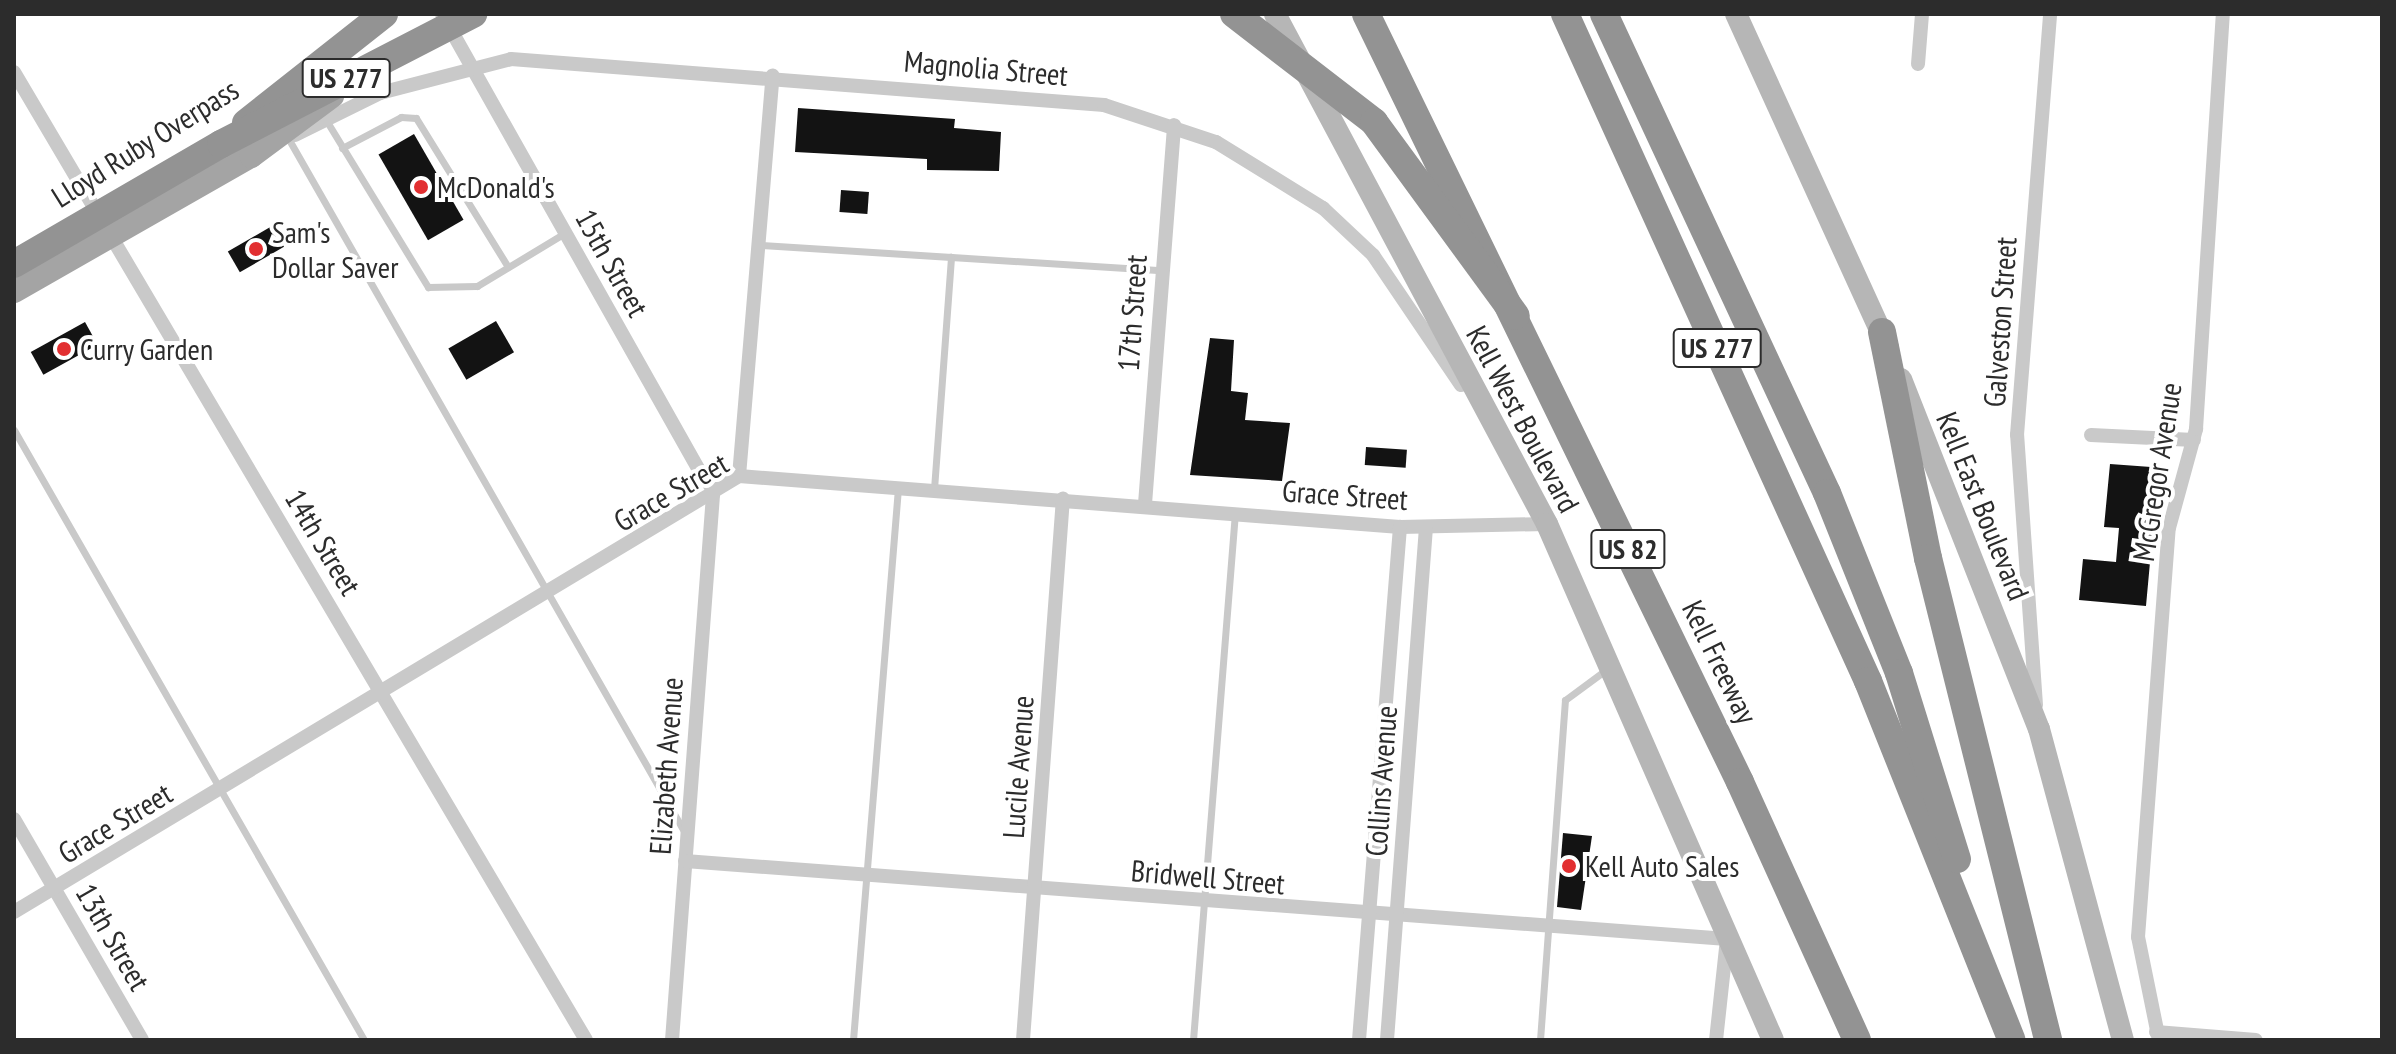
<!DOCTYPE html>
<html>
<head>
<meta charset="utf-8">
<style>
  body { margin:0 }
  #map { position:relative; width:2396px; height:1054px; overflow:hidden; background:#fff; font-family:"PT Sans Narrow",sans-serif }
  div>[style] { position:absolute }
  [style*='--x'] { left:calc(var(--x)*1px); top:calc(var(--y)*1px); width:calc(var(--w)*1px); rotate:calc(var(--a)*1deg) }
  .building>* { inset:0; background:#131313; transform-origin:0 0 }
  .service>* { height:7px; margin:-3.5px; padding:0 3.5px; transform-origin:3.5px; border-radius:3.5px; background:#c9c9c9 }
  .minor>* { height:14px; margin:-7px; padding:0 7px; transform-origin:7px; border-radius:7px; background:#c9c9c9 }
  .secondary>* { height:22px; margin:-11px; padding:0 11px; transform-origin:11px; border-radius:11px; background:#b6b6b6 }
  .primary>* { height:24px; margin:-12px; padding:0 12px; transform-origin:12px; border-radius:12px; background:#a4a4a4 }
  .motorway>* { height:28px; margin:-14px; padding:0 14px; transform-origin:14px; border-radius:14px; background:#939393 }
  .motorway-bridge>* { height:28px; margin:-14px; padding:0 14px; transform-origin:14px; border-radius:14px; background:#939393 }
  .dots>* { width:22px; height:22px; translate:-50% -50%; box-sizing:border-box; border:4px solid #fff; border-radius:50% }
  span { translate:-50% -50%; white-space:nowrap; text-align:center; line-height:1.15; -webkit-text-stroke:8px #fff; paint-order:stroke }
  .shield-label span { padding:2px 6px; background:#fff; border:2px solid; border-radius:6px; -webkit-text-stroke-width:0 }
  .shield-label { font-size:28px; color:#2c2c2c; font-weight:700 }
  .street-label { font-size:30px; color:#2c2c2c }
  .poi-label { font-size:30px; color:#2c2c2c }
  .left { translate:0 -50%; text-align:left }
  .frame { position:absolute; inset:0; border:16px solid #2c2c2c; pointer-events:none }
</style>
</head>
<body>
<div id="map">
  <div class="building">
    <i style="clip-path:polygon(798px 108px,955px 119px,954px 128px,1001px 132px,999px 171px,927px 170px,927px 159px,795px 152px)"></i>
    <i style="left:414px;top:134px;width:99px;height:41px;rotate:60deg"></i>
    <i style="left:841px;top:190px;width:28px;height:22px;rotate:4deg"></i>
    <i style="left:272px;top:226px;width:24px;height:51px;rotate:60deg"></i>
    <i style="left:496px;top:321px;width:36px;height:55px;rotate:60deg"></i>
    <i style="left:85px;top:322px;width:26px;height:62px;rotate:61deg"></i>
    <i style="clip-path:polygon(1210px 338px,1234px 340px,1231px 391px,1248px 393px,1245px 420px,1290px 423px,1282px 481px,1190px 475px)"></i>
    <i style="left:1366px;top:447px;width:41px;height:18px;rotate:4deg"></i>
    <i style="clip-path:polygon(2110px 464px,2151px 467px,2148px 497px,2156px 497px,2146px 606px,2079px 600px,2083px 559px,2116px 562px,2119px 528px,2104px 527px)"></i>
    <i style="clip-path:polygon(1563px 833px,1592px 836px,1581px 910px,1557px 907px)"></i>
  </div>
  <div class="service">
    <i style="--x:326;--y:120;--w:196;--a:58.6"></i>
    <i style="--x:428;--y:287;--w:49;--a:-1.2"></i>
    <i style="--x:477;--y:286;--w:103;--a:-31.1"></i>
    <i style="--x:288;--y:138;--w:798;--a:60.26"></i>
    <i style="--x:342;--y:148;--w:67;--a:-27.7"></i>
    <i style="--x:401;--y:117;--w:15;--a:4"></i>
    <i style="--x:416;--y:118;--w:175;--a:58.3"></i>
    <i style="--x:761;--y:245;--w:401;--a:3.6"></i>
    <i style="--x:14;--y:430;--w:703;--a:60.15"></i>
    <i style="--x:934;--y:489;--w:233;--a:-85.8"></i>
    <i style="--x:853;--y:1040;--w:554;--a:-85.34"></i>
    <i style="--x:1193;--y:1040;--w:530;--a:-85.45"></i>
    <i style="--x:1540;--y:1040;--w:341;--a:-85.8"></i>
    <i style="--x:1565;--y:700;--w:52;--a:-36.4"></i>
  </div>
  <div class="minor">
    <i style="--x:442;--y:14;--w:552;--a:60.6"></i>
    <i style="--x:713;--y:495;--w:547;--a:94.3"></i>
    <i style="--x:1918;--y:64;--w:50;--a:-85.4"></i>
    <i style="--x:14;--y:72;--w:1124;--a:59.42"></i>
    <i style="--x:295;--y:135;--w:95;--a:-26.3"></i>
    <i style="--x:380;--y:93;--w:135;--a:-14.5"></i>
    <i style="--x:511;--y:59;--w:595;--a:4.44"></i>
    <i style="--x:1104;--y:105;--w:118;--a:18.3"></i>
    <i style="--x:1216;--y:142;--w:126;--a:31.7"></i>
    <i style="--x:1323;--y:208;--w:69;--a:43.2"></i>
    <i style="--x:1373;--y:255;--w:157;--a:55.9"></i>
    <i style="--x:2091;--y:435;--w:103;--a:2.8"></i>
    <i style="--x:739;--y:476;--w:402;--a:-85.2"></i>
    <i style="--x:1145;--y:504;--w:380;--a:-85.6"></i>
    <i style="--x:2036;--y:705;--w:271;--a:-94"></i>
    <i style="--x:2017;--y:435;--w:422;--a:-85.5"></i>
    <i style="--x:14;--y:819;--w:255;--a:59.9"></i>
    <i style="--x:685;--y:861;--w:1045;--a:4.28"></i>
    <i style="--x:1727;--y:939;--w:102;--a:96.2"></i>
    <i style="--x:14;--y:912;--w:846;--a:-31.02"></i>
    <i style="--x:739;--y:476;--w:663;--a:4.41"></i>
    <i style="--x:1400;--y:527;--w:147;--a:-1.2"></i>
    <i style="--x:2156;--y:1032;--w:100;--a:4.6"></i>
    <i style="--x:1023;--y:1040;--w:543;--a:-85.78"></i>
    <i style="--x:1359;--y:1040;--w:515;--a:-85.43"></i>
    <i style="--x:1387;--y:1040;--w:514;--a:-85.65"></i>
    <i style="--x:2159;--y:1040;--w:105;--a:-101.5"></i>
    <i style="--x:2138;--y:937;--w:410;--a:-85.7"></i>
    <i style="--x:2169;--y:528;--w:103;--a:-74.7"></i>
    <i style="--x:2196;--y:429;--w:416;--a:-86.3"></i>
  </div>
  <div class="secondary">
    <i style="--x:1275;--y:14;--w:578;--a:61.93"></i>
    <i style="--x:1547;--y:524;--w:563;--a:66.35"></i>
    <i style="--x:1736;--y:14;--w:366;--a:65.5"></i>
    <i style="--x:1901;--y:379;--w:376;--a:68.5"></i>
    <i style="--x:2039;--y:729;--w:322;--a:74.9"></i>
  </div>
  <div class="primary">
    <i style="--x:14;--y:291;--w:273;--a:-29.7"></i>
    <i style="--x:251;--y:156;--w:101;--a:-36.5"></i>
  </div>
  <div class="motorway">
    <i style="--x:1366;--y:14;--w:854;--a:64.03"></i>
    <i style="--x:1740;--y:782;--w:283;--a:65.6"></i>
    <i style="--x:1565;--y:14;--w:733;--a:65.57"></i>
    <i style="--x:1868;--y:681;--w:386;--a:68.2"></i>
    <i style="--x:1604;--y:14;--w:528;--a:65.04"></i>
    <i style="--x:1827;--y:493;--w:194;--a:68.2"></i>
    <i style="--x:1899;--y:673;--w:195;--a:72.7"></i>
    <i style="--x:246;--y:123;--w:176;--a:-38.3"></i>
    <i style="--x:1882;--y:332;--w:231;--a:78.5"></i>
    <i style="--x:1928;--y:558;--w:497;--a:76"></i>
  </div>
  <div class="motorway-bridge">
    <i style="--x:1234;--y:14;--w:177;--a:37.6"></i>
    <i style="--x:1374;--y:122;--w:240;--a:53.8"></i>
    <i style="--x:14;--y:264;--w:239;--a:-30.1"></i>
    <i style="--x:221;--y:144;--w:284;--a:-27.3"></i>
  </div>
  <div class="dots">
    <i style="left:421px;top:187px;background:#e22f31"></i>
    <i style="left:256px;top:249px;background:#e22f31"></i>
    <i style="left:64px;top:349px;background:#e22f31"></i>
    <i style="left:1569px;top:866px;background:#e22f31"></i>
  </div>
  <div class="shield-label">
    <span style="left:346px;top:78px">US 277</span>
    <span style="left:1717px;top:348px">US 277</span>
    <span style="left:1628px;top:549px">US 82</span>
  </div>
  <div class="street-label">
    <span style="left:986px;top:68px;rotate:5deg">Magnolia Street</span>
    <span style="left:145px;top:143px;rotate:-32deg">Lloyd Ruby Overpass</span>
    <span style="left:612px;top:263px;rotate:61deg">15th Street</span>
    <span style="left:1132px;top:313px;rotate:-86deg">17th Street</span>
    <span style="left:2000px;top:322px;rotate:-86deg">Galveston Street</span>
    <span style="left:1523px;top:419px;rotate:62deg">Kell West Boulevard</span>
    <span style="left:2157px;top:472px;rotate:-81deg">McGregor Avenue</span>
    <span style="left:671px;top:492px;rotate:-30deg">Grace Street</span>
    <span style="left:1345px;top:495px;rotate:4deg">Grace Street</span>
    <span style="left:1983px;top:506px;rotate:68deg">Kell East Boulevard</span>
    <span style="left:323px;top:542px;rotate:59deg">14th Street</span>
    <span style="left:1720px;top:662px;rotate:64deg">Kell Freeway</span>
    <span style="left:666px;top:766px;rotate:-86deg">Elizabeth Avenue</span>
    <span style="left:1018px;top:767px;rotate:-86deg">Lucile Avenue</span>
    <span style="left:1381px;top:781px;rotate:-86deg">Collins Avenue</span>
    <span style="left:115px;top:823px;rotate:-31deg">Grace Street</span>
    <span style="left:1208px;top:877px;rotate:5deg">Bridwell Street</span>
    <span style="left:113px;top:937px;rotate:60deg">13th Street</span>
  </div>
  <div class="poi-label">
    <span class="left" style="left:437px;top:187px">McDonald's</span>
    <span class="left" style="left:272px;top:249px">Sam's<br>Dollar Saver</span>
    <span class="left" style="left:80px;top:349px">Curry Garden</span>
    <span class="left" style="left:1585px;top:866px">Kell Auto Sales</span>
  </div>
  <div class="frame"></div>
</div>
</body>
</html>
